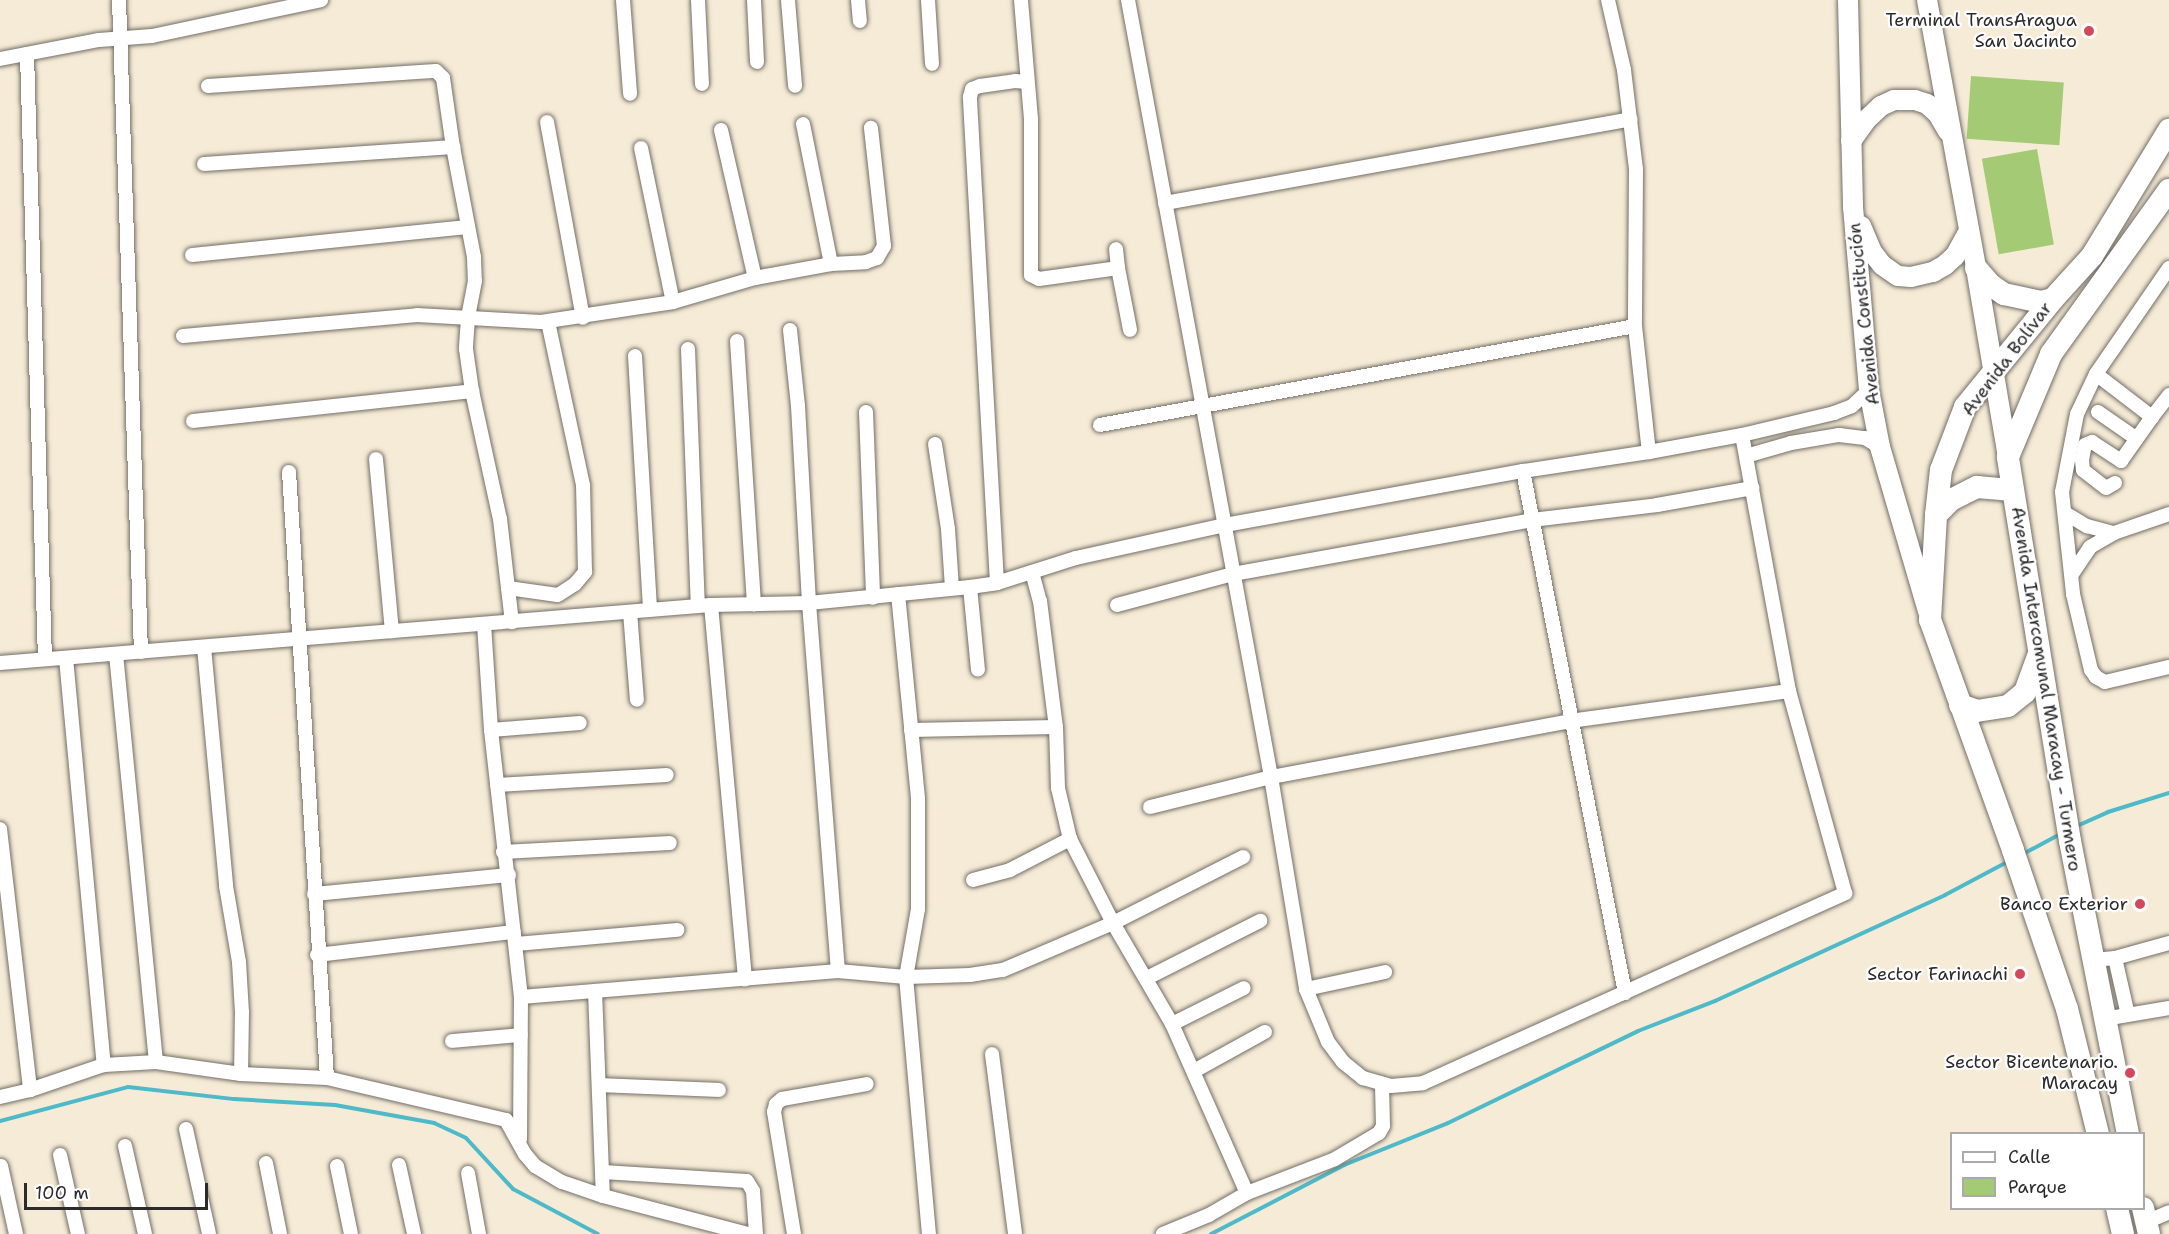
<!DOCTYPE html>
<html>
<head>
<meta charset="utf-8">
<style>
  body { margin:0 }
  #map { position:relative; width:2169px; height:1234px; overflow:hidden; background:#f6ebd6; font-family:"Shantell Sans",sans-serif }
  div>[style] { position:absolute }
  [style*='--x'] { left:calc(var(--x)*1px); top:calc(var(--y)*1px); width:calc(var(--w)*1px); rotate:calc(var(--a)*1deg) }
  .green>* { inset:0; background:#a5ca75; transform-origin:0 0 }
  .stream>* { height:4px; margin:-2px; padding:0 2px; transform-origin:2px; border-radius:2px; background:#4ebac9 }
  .roads { filter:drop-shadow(0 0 2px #726e67) drop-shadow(0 0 2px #726e67) }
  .street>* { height:14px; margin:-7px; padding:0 7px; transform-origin:7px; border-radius:7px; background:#fff }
  .secondary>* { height:20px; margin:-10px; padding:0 10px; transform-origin:10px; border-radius:10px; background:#fff }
  .primary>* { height:22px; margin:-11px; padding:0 11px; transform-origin:11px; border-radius:11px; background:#fff }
  .dots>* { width:16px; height:16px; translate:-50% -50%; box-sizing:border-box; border:3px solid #fff; border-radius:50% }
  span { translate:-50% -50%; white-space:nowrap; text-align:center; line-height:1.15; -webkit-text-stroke:4.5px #fff; paint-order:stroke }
  .poi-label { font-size:18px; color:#2b2b2b }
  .right { translate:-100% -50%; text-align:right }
  .street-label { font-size:18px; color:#2b2b2b }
  .legend { position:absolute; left:1950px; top:1132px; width:195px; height:78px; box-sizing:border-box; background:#fff; border:2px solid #aaa; margin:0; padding:8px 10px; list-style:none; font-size:18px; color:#2b2b2b }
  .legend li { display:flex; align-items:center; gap:12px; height:30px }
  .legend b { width:30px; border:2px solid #aaa }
  .scale { position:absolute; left:24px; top:1183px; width:184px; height:27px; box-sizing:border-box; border:3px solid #2b2b2b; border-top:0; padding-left:8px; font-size:18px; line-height:21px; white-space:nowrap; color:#2b2b2b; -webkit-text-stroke:4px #fff; paint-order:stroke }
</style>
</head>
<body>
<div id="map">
  <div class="green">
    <i style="left:1971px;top:76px;width:93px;height:63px;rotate:4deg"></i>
    <i style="left:2037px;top:149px;width:97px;height:56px;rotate:80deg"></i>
  </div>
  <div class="stream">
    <i style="--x:2077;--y:826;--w:34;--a:-24"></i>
    <i style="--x:2108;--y:812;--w:64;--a:-17.3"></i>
    <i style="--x:2023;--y:854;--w:44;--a:-28.3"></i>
    <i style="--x:0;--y:1121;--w:132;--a:-14.9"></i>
    <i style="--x:128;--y:1087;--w:107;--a:6.5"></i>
    <i style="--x:234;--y:1099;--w:101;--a:3.4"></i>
    <i style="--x:335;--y:1105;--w:101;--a:10.3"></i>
    <i style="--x:434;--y:1123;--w:35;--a:25"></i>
    <i style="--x:466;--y:1138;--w:69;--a:47.3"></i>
    <i style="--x:513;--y:1189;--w:96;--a:27.9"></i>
    <i style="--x:1211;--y:1234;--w:150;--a:-27.4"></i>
    <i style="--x:1344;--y:1165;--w:112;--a:-22"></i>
    <i style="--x:1448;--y:1123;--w:211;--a:-25.8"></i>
    <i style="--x:1638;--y:1031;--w:83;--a:-21.3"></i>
    <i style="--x:1715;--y:1001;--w:253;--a:-24.7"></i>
    <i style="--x:1945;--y:895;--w:72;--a:-28"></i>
  </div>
  <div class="roads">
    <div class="street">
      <i style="--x:119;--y:0;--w:652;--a:88.07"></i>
      <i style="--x:623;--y:0;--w:94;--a:85.7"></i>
      <i style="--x:698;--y:0;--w:84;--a:87.3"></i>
      <i style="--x:754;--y:0;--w:62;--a:87.2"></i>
      <i style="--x:788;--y:0;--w:86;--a:85.3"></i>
      <i style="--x:858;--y:0;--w:21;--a:85"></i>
      <i style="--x:928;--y:0;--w:64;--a:86.4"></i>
      <i style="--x:1021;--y:0;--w:119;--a:85.2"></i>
      <i style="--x:1031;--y:119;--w:156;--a:90"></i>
      <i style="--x:1031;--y:275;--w:9;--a:27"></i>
      <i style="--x:1039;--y:279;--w:80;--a:-7.9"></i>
      <i style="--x:1118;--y:268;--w:19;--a:-96"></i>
      <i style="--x:1128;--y:0;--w:790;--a:79.57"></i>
      <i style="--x:1271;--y:777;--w:215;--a:80.6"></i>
      <i style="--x:1306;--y:989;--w:57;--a:67.5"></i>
      <i style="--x:1328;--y:1042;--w:25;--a:53"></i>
      <i style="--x:1343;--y:1062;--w:26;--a:39"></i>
      <i style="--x:1363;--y:1078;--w:29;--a:16"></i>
      <i style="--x:1391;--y:1086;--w:32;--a:-5"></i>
      <i style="--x:1423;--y:1083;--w:463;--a:-24.2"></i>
      <i style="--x:1845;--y:893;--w:210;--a:-105.5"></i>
      <i style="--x:1789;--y:691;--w:260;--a:-100.4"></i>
      <i style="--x:1608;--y:0;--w:72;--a:77.1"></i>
      <i style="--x:1624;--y:70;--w:100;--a:83.1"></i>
      <i style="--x:1636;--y:169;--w:157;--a:90.4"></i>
      <i style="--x:1635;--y:326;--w:127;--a:83.7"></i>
      <i style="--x:1649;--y:452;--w:95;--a:-10.4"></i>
      <i style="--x:1742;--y:435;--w:95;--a:-13.4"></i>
      <i style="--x:1834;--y:413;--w:19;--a:-21"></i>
      <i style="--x:1852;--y:406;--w:23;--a:-43"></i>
      <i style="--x:27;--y:54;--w:605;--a:88.3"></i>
      <i style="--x:0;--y:59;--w:101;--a:-10.9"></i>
      <i style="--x:99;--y:40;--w:53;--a:-4.3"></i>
      <i style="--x:152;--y:36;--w:173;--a:-12"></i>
      <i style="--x:208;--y:86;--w:228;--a:-3.8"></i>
      <i style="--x:436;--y:71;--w:10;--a:45"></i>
      <i style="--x:443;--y:78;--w:70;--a:81.8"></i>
      <i style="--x:453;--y:147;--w:112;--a:79.2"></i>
      <i style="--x:474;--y:257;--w:24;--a:88"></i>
      <i style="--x:475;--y:281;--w:38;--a:101"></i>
      <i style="--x:468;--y:318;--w:31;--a:94"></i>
      <i style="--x:466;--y:349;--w:42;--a:81.9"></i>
      <i style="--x:472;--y:391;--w:131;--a:77.7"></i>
      <i style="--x:500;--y:519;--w:104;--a:83.4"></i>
      <i style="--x:547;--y:122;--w:199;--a:79.6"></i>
      <i style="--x:803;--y:124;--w:143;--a:78.7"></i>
      <i style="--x:721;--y:130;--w:152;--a:77.1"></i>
      <i style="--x:641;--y:148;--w:157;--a:78.3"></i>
      <i style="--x:204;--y:164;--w:250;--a:-3.9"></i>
      <i style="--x:1165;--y:203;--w:473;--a:-10.2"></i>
      <i style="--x:192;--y:255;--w:277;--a:-5.8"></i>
      <i style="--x:1118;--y:268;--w:63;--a:79"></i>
      <i style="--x:2169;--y:268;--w:129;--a:124.6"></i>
      <i style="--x:2096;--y:374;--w:44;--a:115.4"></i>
      <i style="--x:2077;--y:414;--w:79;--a:100.9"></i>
      <i style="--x:2062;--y:492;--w:103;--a:83.8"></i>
      <i style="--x:2073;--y:594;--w:78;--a:76.7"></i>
      <i style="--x:2091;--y:670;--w:9;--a:54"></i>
      <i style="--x:2096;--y:677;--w:10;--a:29"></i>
      <i style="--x:2105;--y:682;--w:66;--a:-13.2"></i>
      <i style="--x:790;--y:330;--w:76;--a:84"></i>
      <i style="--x:798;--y:406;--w:197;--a:86.8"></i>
      <i style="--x:809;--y:603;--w:369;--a:85.5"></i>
      <i style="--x:183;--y:336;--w:235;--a:-5.1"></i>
      <i style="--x:417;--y:315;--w:124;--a:3.2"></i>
      <i style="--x:541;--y:322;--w:134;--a:-8.6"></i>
      <i style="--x:673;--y:302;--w:85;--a:-16.3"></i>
      <i style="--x:755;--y:278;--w:77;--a:-10.4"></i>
      <i style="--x:831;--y:264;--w:35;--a:-3"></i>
      <i style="--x:866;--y:262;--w:12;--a:-20"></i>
      <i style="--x:877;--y:258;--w:14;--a:-60"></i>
      <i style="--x:884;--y:246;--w:119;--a:-96.3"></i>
      <i style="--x:737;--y:341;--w:264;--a:86.3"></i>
      <i style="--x:688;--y:349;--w:257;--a:87.8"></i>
      <i style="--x:635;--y:356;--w:254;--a:86.6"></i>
      <i style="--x:2096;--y:374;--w:71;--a:37.5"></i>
      <i style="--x:2152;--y:417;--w:28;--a:-52"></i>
      <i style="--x:866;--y:412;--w:186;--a:87.8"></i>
      <i style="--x:2098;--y:412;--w:47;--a:34.7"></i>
      <i style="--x:193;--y:421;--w:281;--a:-6.1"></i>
      <i style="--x:1100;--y:425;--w:544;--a:-10.48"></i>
      <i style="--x:935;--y:444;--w:86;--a:81.3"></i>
      <i style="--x:948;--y:529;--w:58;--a:86.1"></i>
      <i style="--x:1746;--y:456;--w:47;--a:-16.1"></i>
      <i style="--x:1791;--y:443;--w:49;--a:-9.5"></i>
      <i style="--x:1839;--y:435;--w:26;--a:7"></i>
      <i style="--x:1865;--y:438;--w:17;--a:31"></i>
      <i style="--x:376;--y:459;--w:173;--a:84.7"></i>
      <i style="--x:1523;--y:471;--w:532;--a:78.94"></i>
      <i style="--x:289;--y:472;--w:607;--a:86.41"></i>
      <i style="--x:2115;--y:483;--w:10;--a:151"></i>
      <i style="--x:2106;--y:488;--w:29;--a:-142"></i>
      <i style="--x:2083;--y:470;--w:10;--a:-96"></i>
      <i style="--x:2082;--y:460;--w:15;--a:-79"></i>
      <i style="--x:2085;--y:445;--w:8;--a:-23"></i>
      <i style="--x:2092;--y:442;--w:35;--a:33"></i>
      <i style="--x:2121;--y:461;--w:54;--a:-54.8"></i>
      <i style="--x:2065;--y:513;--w:26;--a:31"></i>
      <i style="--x:2087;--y:526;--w:28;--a:15"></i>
      <i style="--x:2114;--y:533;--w:58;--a:-19.1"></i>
      <i style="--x:1032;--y:572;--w:30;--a:75"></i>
      <i style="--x:1040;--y:601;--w:127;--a:82.8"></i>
      <i style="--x:1056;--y:727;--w:61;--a:88.1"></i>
      <i style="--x:1058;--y:788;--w:52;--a:76.8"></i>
      <i style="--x:1070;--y:839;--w:94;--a:62.9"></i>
      <i style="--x:1113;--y:923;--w:117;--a:59.7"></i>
      <i style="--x:1172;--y:1024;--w:185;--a:66.1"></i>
      <i style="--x:1247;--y:1193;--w:44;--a:149.9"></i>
      <i style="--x:1209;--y:1215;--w:50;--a:157.6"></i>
      <i style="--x:2072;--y:574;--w:32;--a:-56"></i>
      <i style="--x:2090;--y:547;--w:28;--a:-30"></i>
      <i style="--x:997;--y:583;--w:487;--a:-93.2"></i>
      <i style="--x:970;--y:97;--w:8;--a:-76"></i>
      <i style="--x:972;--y:89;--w:9;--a:-21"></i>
      <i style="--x:980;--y:86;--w:35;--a:-8"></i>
      <i style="--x:1015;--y:81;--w:12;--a:5"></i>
      <i style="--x:970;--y:587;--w:83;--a:84.5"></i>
      <i style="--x:508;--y:588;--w:50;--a:8"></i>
      <i style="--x:558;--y:595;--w:20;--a:-33"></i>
      <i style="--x:575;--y:584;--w:16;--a:-50"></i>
      <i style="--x:585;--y:572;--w:87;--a:-91.3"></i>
      <i style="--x:583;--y:485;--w:167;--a:-102.1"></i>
      <i style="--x:898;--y:594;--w:206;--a:84.4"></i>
      <i style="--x:918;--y:799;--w:110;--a:90"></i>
      <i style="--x:918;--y:909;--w:69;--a:100"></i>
      <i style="--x:906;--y:977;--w:258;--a:84.9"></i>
      <i style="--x:711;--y:605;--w:376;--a:84.8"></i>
      <i style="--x:1117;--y:605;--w:120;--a:-15"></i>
      <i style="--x:1233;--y:574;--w:304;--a:-10.2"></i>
      <i style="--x:1532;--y:520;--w:126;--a:-6.8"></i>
      <i style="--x:1657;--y:505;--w:97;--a:-10.1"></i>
      <i style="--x:630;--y:612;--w:88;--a:85.5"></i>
      <i style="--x:484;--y:624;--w:106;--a:86.2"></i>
      <i style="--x:491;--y:730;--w:269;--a:83.6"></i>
      <i style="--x:521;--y:997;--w:142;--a:90.4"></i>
      <i style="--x:204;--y:647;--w:240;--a:84.7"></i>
      <i style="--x:226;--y:886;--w:77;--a:80.3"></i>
      <i style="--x:239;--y:962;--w:50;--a:86.6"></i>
      <i style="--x:242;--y:1012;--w:62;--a:90.9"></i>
      <i style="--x:116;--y:654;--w:410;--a:84.4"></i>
      <i style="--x:66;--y:658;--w:409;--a:84.7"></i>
      <i style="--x:0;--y:663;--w:713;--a:-4.66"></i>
      <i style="--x:711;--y:605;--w:98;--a:-1.2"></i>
      <i style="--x:809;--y:603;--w:162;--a:-5.7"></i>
      <i style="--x:970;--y:587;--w:27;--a:-8"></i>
      <i style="--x:997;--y:583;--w:83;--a:-17.6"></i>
      <i style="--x:1076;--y:558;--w:153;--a:-12.5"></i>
      <i style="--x:1225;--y:525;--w:303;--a:-10.3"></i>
      <i style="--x:1523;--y:471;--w:127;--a:-8.6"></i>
      <i style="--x:491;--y:730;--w:89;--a:-4.5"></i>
      <i style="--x:911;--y:730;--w:145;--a:-1.2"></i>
      <i style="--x:497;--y:785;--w:170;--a:-3.4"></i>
      <i style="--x:1150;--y:807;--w:125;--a:-13.9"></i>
      <i style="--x:1271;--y:777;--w:304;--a:-10.6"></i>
      <i style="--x:1570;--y:721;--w:221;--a:-7.8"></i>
      <i style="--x:0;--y:829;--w:263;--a:83.4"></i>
      <i style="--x:503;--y:852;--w:167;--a:-3.1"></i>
      <i style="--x:973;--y:880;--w:38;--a:-15"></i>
      <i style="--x:1010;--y:870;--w:68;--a:-27.3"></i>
      <i style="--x:314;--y:894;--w:196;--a:-5.6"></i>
      <i style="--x:516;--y:944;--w:162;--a:-5"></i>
      <i style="--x:317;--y:955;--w:198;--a:-6.7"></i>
      <i style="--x:2115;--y:958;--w:58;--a:77.2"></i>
      <i style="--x:2093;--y:960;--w:22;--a:-5"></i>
      <i style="--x:2115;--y:958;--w:56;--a:-15.5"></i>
      <i style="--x:1147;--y:978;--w:127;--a:-26.8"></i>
      <i style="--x:1306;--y:989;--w:81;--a:-12.1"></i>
      <i style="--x:595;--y:991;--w:205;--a:87.8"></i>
      <i style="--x:521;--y:997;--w:318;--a:-4.7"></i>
      <i style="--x:838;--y:971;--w:68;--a:5"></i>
      <i style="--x:906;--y:977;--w:64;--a:-1.8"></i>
      <i style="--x:970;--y:975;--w:33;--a:-9"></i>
      <i style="--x:1003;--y:970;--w:120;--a:-23.1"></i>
      <i style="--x:1113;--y:923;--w:146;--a:-26.9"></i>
      <i style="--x:2104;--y:1019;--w:66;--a:-9.6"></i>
      <i style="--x:1172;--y:1024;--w:80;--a:-26.6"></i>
      <i style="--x:452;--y:1041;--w:69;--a:-5"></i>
      <i style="--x:992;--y:1054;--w:181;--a:82.7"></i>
      <i style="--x:1194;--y:1071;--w:81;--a:-28.8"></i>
      <i style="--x:599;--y:1085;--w:120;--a:2.4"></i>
      <i style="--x:0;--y:1097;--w:31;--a:-13"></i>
      <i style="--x:30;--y:1090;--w:78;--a:-18.7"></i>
      <i style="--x:104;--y:1065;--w:52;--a:-3.3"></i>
      <i style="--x:156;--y:1062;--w:86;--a:8"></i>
      <i style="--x:241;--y:1074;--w:86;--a:2.7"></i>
      <i style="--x:327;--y:1078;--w:184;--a:13.2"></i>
      <i style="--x:506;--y:1120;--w:39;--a:61"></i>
      <i style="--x:525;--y:1154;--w:16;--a:50"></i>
      <i style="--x:535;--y:1166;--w:31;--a:31"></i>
      <i style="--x:562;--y:1182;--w:43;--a:18.9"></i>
      <i style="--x:603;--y:1196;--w:150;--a:14.7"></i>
      <i style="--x:186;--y:1129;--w:107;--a:77.6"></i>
      <i style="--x:125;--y:1146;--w:90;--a:77.2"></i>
      <i style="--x:60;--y:1155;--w:81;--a:77.2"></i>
      <i style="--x:266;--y:1163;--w:72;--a:78.8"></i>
      <i style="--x:399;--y:1165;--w:71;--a:77.7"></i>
      <i style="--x:1;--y:1166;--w:70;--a:77.6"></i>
      <i style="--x:337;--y:1166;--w:69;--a:78.4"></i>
      <i style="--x:603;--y:1172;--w:144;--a:3.6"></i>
      <i style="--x:747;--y:1181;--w:12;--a:59"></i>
      <i style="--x:753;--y:1191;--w:43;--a:86"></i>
      <i style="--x:468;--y:1173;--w:62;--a:79.8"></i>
      <i style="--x:1247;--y:1193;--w:94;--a:-21.1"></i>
      <i style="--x:1335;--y:1159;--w:51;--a:-30.6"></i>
      <i style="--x:1379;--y:1133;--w:8;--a:-60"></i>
      <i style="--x:1383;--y:1126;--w:42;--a:-91.4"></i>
      <i style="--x:2146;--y:1222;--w:25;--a:-23"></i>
      <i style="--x:794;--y:1234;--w:124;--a:-99.3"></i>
      <i style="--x:774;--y:1112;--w:8;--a:-76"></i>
      <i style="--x:776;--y:1104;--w:8;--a:-40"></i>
      <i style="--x:782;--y:1099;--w:86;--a:-10"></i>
    </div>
    <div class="secondary">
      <i style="--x:1848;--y:0;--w:207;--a:88.6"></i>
      <i style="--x:1853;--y:207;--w:184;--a:85"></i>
      <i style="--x:1869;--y:390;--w:58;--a:79.1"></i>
      <i style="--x:1880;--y:447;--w:171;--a:73.7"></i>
      <i style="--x:1927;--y:0;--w:272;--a:79.6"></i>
      <i style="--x:1976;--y:268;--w:192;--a:80.4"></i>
      <i style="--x:1851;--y:141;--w:26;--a:-54"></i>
      <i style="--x:1866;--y:120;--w:21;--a:-43"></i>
      <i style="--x:1881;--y:106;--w:14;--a:-25"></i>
      <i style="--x:1894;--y:100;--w:21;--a:0"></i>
      <i style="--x:1915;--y:100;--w:13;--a:18"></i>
      <i style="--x:1927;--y:104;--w:15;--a:42"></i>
      <i style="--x:1938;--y:114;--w:20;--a:60"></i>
      <i style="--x:1861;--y:226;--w:28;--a:67"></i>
      <i style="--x:1872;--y:252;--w:16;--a:52"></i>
      <i style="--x:1882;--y:265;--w:19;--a:35"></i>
      <i style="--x:1898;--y:276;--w:13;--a:4"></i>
      <i style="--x:1911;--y:277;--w:23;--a:-13"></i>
      <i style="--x:1933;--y:272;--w:14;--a:-30"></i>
      <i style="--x:1945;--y:265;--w:13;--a:-42"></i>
      <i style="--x:1955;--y:256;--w:29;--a:-61"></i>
    </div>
    <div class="primary">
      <i style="--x:1976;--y:268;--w:23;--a:49"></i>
      <i style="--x:1991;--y:285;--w:16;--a:35"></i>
      <i style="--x:2004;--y:294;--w:38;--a:12"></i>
      <i style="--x:2041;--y:302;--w:12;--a:-14"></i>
      <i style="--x:1936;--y:515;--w:21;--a:-45"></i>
      <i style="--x:1951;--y:500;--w:29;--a:-27"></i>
      <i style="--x:1977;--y:487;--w:36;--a:5"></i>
      <i style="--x:1960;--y:705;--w:18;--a:19"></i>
      <i style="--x:1977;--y:711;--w:31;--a:-9"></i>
      <i style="--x:2008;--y:706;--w:22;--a:-39"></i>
      <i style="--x:2025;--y:692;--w:38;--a:-70"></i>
      <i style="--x:2098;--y:1134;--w:129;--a:-103.9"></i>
      <i style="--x:2067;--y:1009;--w:168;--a:-108.8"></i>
      <i style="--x:2013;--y:850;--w:245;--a:-109.8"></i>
      <i style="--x:1930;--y:620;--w:105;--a:-86.7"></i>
      <i style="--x:1936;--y:515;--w:45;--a:-83.7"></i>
      <i style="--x:1941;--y:470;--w:67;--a:-69.1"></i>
      <i style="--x:1965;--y:407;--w:139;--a:-50.8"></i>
      <i style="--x:2053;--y:299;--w:58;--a:-47.8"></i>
      <i style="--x:2092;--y:256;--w:148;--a:-58.6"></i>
      <i style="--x:2128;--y:1134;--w:299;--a:-101.2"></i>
      <i style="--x:2070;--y:841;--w:389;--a:-99.2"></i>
      <i style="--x:2008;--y:457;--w:112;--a:-67.3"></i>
      <i style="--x:2051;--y:354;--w:202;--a:-54.3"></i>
      <i style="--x:2117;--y:1208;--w:27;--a:77"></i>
      <i style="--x:2143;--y:1208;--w:27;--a:77"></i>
    </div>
  </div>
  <div class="dots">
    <i style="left:2089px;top:31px;background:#d1495b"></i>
    <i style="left:2140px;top:904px;background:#d1495b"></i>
    <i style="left:2020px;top:974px;background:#d1495b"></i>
    <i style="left:2130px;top:1073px;background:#d1495b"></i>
  </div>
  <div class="poi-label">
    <span class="right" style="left:2077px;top:31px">Terminal TransAragua<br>San Jacinto</span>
    <span class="right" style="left:2128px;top:904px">Banco Exterior</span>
    <span class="right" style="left:2008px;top:974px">Sector Farinachi</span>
    <span class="right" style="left:2118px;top:1073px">Sector Bicentenario.<br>Maracay</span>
  </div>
  <div class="street-label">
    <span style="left:1864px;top:314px;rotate:-96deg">Avenida Constitución</span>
    <span style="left:2007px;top:359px;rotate:-53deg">Avenida Bolívar</span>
    <span style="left:2046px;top:689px;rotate:81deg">Avenida Intercomunal Maracay - Turmero</span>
  </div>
  <ul class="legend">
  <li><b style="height:8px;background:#fff"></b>Calle</li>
  <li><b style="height:16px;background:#a5ca75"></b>Parque</li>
  </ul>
  <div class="scale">100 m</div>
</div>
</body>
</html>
